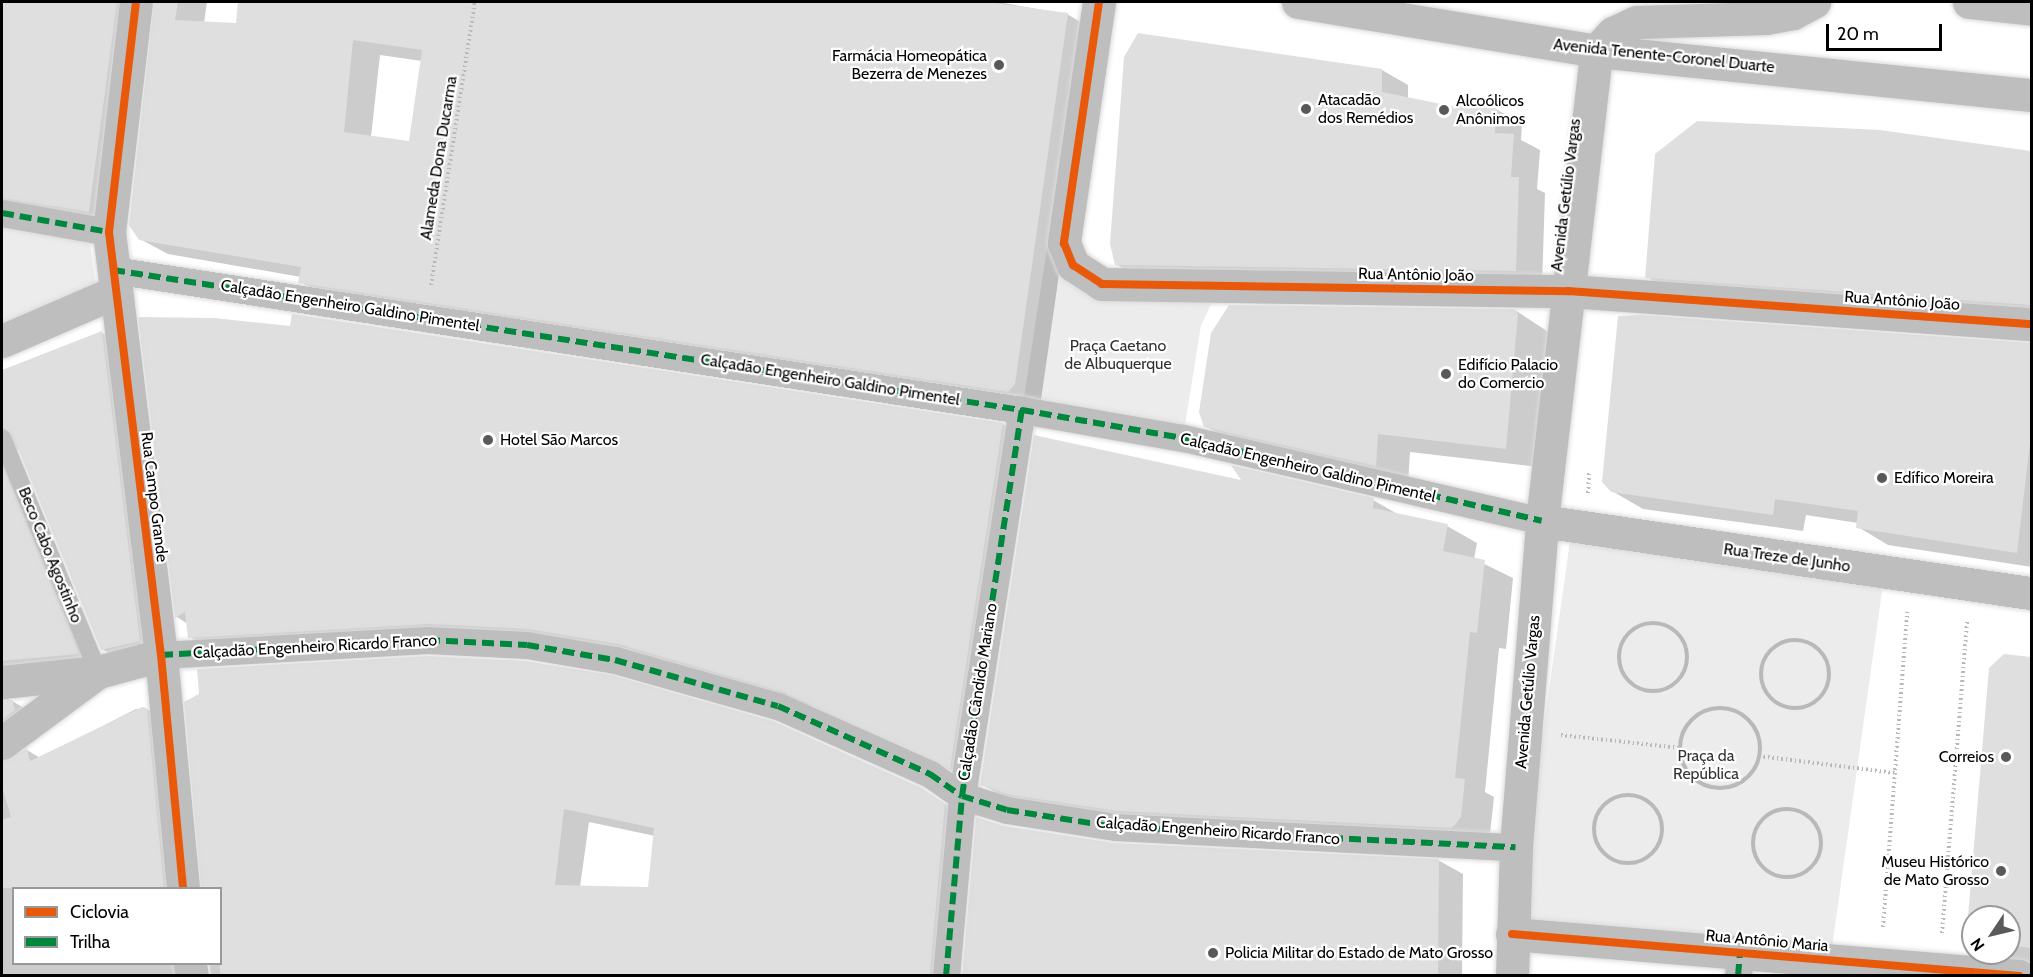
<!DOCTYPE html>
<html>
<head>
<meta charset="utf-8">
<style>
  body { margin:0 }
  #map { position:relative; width:2033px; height:977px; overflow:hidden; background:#fff; font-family:Cabin,sans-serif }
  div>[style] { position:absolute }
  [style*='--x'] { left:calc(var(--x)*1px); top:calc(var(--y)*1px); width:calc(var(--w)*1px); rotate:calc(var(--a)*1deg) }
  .green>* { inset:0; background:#ececec; transform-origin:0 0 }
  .shadow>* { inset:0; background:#0003 }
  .building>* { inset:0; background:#dfdfdf }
  .path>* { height:4px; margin-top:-2px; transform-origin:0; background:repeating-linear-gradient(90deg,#b9b9b9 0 1.5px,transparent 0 4.5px) }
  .path>.ring { margin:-2px; padding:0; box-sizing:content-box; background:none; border:4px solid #b9b9b9; border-radius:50% }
  .roads { filter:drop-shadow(0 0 2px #dbdbdb) drop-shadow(0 0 2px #dbdbdb) }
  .service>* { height:18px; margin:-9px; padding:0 9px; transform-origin:9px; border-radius:9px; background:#bebebe }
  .pedestrian>* { height:27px; margin:-13.5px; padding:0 13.5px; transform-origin:13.5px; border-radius:13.5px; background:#bebebe }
  .minor>* { height:33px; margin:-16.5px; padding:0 16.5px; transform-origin:16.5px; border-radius:16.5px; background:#bebebe }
  .tertiary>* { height:33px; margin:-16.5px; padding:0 16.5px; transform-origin:16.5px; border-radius:16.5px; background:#bebebe }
  .primary>* { height:33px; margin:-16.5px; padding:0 16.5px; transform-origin:16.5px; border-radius:16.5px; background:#bebebe }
  .quiet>* { height:6px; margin-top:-3px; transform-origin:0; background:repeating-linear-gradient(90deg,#00873e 0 12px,transparent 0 18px) }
  .cycleway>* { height:8px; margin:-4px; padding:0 4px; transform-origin:4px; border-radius:4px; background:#e8590c }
  .dots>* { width:16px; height:16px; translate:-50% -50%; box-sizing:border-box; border:3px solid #fff; border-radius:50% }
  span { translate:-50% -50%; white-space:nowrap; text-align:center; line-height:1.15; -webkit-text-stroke:4.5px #fff; paint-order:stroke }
  .poi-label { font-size:16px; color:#000 }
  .right { translate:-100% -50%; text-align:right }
  .left { translate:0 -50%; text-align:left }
  .street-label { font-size:16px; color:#000 }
  .park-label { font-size:16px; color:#333 }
  .frame { position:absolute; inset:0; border:3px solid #000; pointer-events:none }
  .legend { position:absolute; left:12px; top:887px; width:210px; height:78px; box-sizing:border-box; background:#fff; border:2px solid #999; margin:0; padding:8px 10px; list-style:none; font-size:18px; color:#000 }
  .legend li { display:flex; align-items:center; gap:12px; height:30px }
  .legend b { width:30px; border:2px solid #999 }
  .north { position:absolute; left:1961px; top:905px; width:60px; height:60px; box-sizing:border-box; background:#fff; border:2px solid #999; border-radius:50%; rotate:235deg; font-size:16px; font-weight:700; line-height:24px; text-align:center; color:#000 }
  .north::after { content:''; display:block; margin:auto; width:21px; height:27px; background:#595959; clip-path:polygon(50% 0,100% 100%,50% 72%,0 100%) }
  .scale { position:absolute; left:1826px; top:24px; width:116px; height:27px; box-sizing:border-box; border:3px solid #000; border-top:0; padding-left:8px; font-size:18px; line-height:21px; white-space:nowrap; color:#000; -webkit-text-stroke:4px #fff; paint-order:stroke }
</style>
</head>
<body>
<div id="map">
  <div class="green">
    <i style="clip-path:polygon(2px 220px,89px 237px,97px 293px,2px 335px)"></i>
    <i style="clip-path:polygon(1048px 242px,1073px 265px,1216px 295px,1201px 325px,1183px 438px,1022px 410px)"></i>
    <i style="left:1570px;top:541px;width:316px;height:386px;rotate:8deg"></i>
  </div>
  <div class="shadow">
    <i style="clip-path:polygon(2px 2px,139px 2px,113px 225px,2px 218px)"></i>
    <i style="clip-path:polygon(evenodd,155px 2px,207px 2px,204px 23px,237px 24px,240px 2px,889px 2px,926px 7px,927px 2px,998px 2px,1067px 14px,1094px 30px,1041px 400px,327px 297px,300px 282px,301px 277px,168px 254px,140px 239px,155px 2px,380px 55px,422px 61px,410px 143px,371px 137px,380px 55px)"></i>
    <i style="clip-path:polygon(1138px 35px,1382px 70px,1408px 85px,1408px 98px,1451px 107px,1496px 109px,1522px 124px,1521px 140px,1540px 150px,1537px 189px,1545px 193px,1542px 286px,1143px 280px,1116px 264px)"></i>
    <i style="clip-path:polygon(1880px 132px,2032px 152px,2032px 319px,1680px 296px,1647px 277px)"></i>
    <i style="clip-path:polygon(1515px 310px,1550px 333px,1538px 467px,1410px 452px,1408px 484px,1238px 445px,1205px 426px)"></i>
    <i style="clip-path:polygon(294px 315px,1003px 424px,1029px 440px,976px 782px,812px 706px,645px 659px,555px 644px,216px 652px,190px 637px,188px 624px,177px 617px,140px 319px,291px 328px)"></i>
    <i style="clip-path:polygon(102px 333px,126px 347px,164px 655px,127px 663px,102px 649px,19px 447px,15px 457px,102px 667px,7px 698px,36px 715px,15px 742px,7px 761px,27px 750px,40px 758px,136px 709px,147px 709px,171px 724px,187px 888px,14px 888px,14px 964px,202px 964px,198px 976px,2px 976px,2px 372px)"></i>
    <i style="clip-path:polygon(2025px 344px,2032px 348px,2032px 567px,1888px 545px,1858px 527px,1858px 523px,1806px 515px,1803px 531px,1643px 509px,1612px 491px)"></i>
    <i style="clip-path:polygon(1245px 482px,1373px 500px,1401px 516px,1447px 526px,1477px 543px,1474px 559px,1513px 578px,1506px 649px,1499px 648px,1485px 792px,1494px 797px,1490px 834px,1147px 827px,1011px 801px,981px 784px)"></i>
    <i style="clip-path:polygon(2005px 656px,2032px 658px,2032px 966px,2009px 963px,1992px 953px,2009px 953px,2009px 917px,1973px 917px,1973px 942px,1967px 939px)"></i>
    <i style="clip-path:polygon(evenodd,186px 703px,922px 789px,969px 819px,955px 976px,211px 976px,209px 964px,220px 964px,220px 888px,202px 888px,186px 703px,589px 822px,655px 836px,650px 889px,580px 887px,589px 822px)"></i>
    <i style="clip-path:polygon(977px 819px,1004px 827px,1114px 844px,1438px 860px,1463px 874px,1462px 976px,963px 976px)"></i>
  </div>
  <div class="building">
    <i style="clip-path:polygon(2px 2px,117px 2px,89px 212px,2px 198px)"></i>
    <i style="clip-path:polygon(evenodd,154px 2px,178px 2px,175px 20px,236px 23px,238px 2px,987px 2px,1068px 13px,1015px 384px,1008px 392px,298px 283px,301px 267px,139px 240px,129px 225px,154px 2px,353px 40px,422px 50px,409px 141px,344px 132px,353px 40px)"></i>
    <i style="clip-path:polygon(1138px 33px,1382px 69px,1382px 92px,1451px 106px,1496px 108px,1495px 133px,1514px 134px,1511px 177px,1519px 177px,1516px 271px,1115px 265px,1110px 244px,1124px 57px)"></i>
    <i style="clip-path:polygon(1697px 121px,1880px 130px,2031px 151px,2031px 305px,1645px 278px,1655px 154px)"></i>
    <i style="clip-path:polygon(1229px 305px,1515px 309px,1518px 314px,1506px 449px,1378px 434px,1376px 466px,1204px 427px,1199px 412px,1211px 333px)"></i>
    <i style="clip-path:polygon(292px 314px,1003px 423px,950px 769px,784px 692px,618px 644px,528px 629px,429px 624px,188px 638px,185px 612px,175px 618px,138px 317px,214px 318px,290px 326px)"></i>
    <i style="clip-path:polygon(1642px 315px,2031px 343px,2031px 435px,2017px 553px,1856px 528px,1858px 511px,1775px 499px,1773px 515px,1611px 492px,1602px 482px,1618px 316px)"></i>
    <i style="clip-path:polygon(102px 331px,140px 641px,101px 650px,12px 434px,2px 427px,2px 370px)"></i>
    <i style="clip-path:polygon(1034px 435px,1241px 480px,1231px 465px,1374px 498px,1373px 508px,1448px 524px,1443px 551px,1485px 560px,1477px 633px,1470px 632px,1455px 778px,1465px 779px,1461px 817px,1455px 825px,1451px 828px,1117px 811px,1011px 795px,980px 785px)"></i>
    <i style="clip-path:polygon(2px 466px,78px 652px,78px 654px,2px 661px)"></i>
    <i style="clip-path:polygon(2004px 654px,2031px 657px,2031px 948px,2009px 945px,2009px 917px,1973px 917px,1973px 941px,1966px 940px,1989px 668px)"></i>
    <i style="clip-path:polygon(evenodd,428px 656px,525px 661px,612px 675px,773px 721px,922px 788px,945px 804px,930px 975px,220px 975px,220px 888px,201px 888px,184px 702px,199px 694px,197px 669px,428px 656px,564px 809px,654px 828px,648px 887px,555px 885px,564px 809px)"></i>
    <i style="clip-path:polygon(2px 700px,12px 700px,15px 710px,2px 720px)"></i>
    <i style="clip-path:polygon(142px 707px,147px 708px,164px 888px,2px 888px,2px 820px,11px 817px,2px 787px,2px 761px,27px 748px,30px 761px)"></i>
    <i style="clip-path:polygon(976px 817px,1004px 826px,1114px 843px,1439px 859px,1438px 975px,962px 975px)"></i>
  </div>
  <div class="path">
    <i style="--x:431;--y:285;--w:286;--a:-81.2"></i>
    <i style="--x:1588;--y:493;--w:22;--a:-87"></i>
    <i class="ring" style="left:1619px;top:623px;width:64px;height:64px"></i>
    <i class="ring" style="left:1761px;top:640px;width:64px;height:64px"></i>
    <i class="ring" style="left:1680px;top:708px;width:76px;height:76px"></i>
    <i style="--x:1561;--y:735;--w:120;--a:6.2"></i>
    <i style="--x:1759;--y:756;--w:137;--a:7.1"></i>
    <i class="ring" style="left:1594px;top:795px;width:64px;height:64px"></i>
    <i class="ring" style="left:1753px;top:809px;width:64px;height:64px"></i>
    <i style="--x:1883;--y:927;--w:316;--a:-85.6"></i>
    <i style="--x:1942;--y:933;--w:314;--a:-85.4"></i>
  </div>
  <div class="roads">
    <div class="service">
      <i style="--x:2;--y:438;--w:253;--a:67.7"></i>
    </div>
    <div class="pedestrian">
      <i style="--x:2;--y:213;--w:109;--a:10.1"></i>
      <i style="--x:113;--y:270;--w:920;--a:8.76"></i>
      <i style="--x:1022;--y:410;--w:163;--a:9.9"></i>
      <i style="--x:1183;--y:438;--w:368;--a:13"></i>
      <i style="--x:161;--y:655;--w:267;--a:-3.2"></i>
      <i style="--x:428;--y:640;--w:99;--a:2.9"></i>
      <i style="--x:527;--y:645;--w:89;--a:9.7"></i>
      <i style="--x:615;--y:660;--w:169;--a:15.8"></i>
      <i style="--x:778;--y:706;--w:167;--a:24.1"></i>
      <i style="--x:930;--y:774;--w:39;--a:35"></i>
      <i style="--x:962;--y:796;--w:47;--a:17.3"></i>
      <i style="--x:1007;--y:810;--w:109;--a:8.9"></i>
      <i style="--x:1115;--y:827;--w:401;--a:2.9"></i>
      <i style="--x:946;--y:976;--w:181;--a:-84.9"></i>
      <i style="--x:962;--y:796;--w:391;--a:-81.2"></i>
      <i style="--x:1738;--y:976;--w:23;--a:-85"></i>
    </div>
    <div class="minor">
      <i style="--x:136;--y:2;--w:232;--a:96.7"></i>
      <i style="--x:109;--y:232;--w:426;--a:83"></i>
      <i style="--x:161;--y:655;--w:234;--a:84.6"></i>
      <i style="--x:1099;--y:2;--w:244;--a:98.3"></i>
      <i style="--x:1064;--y:243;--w:24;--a:68"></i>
      <i style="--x:1073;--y:265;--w:35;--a:33"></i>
      <i style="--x:1102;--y:284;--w:466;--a:0.9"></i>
      <i style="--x:1568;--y:291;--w:465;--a:4.1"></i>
      <i style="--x:2;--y:341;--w:121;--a:-23.4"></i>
      <i style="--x:2;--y:682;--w:97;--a:-5.9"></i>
      <i style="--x:98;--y:672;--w:65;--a:-15.1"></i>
      <i style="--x:2;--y:743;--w:119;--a:-36.5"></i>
      <i style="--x:1512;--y:934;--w:509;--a:4.74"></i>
      <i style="--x:190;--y:964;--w:12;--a:81"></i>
    </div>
    <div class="tertiary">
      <i style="--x:1542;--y:521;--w:495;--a:8.4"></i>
    </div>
    <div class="primary">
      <i style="--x:1298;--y:2;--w:302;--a:9.3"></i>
      <i style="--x:1596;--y:51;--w:438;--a:5.8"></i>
      <i style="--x:1969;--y:2;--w:63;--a:6.3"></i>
      <i style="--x:1512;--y:976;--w:129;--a:-88.2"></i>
      <i style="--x:1516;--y:847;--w:327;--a:-85.4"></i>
      <i style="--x:1542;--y:521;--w:473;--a:-83.4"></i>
      <i style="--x:1596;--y:51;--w:25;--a:-47"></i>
      <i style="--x:1613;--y:33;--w:26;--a:-25"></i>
      <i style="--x:1637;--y:22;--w:129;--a:-1.8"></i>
      <i style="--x:1766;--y:18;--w:27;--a:-10"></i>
      <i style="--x:1793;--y:13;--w:24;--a:-28"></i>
    </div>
  </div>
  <div class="quiet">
    <i style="--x:2;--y:213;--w:109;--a:10.1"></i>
    <i style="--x:113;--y:270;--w:920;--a:8.76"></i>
    <i style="--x:1022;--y:410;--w:163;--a:9.9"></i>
    <i style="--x:1183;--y:438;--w:368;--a:13"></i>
    <i style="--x:161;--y:655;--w:267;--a:-3.2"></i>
    <i style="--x:428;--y:640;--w:99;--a:2.9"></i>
    <i style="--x:527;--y:645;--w:89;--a:9.7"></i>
    <i style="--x:615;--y:660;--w:169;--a:15.8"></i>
    <i style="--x:778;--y:706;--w:167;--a:24.1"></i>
    <i style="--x:930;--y:774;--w:39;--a:35"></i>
    <i style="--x:962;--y:796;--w:47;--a:17.3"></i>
    <i style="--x:1007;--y:810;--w:109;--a:8.9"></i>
    <i style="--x:1115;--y:827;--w:401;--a:2.9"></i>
    <i style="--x:946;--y:976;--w:181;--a:-84.9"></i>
    <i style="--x:962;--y:796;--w:391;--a:-81.2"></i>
    <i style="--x:1738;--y:976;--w:23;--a:-85"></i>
  </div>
  <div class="cycleway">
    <i style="--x:136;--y:2;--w:232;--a:96.7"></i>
    <i style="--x:109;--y:232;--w:426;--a:83"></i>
    <i style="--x:161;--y:655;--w:234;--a:84.6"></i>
    <i style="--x:1099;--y:2;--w:244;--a:98.3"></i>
    <i style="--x:1064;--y:243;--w:24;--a:68"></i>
    <i style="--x:1073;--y:265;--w:35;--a:33"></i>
    <i style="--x:1102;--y:284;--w:466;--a:0.9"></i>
    <i style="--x:1568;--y:291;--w:465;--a:4.1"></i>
    <i style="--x:1512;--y:934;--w:509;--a:4.74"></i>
  </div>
  <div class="dots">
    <i style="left:999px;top:65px;background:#595959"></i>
    <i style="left:1306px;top:109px;background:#595959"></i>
    <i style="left:1444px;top:110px;background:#595959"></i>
    <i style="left:1446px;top:374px;background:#595959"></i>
    <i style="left:488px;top:440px;background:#595959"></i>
    <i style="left:1882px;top:478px;background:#595959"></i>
    <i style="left:2006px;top:757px;background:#595959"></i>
    <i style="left:2001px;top:871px;background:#595959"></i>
    <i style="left:1213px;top:953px;background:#595959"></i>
  </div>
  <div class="poi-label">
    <span class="right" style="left:987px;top:65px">Farmácia Homeopática<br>Bezerra de Menezes</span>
    <span class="left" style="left:1318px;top:109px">Atacadão<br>dos Remédios</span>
    <span class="left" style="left:1456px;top:110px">Alcoólicos<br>Anônimos</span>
    <span class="left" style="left:1458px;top:374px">Edifício Palacio<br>do Comercio</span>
    <span class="left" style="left:500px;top:440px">Hotel São Marcos</span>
    <span class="left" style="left:1894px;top:478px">Edífico Moreira</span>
    <span class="right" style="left:1994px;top:757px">Correios</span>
    <span class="right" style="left:1989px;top:871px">Museu Histórico<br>de Mato Grosso</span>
    <span class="left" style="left:1225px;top:953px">Policia Militar do Estado de Mato Grosso</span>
  </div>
  <div class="street-label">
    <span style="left:1664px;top:56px;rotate:6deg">Avenida Tenente-Coronel Duarte</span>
    <span style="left:439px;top:158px;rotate:-81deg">Alameda Dona Ducarma</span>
    <span style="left:1566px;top:195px;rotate:-83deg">Avenida Getúlio Vargas</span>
    <span style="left:1416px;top:275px;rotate:1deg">Rua Antônio João</span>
    <span style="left:1902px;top:301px;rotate:4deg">Rua Antônio João</span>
    <span style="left:350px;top:306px;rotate:9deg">Calçadão Engenheiro Galdino Pimentel</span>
    <span style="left:830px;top:380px;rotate:9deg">Calçadão Engenheiro Galdino Pimentel</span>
    <span style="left:1308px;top:468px;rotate:13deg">Calçadão Engenheiro Galdino Pimentel</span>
    <span style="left:154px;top:497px;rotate:83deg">Rua Campo Grande</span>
    <span style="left:50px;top:555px;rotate:68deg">Beco Cabo Agostinho</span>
    <span style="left:1787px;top:558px;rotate:8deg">Rua Treze de Junho</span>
    <span style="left:315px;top:647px;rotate:-3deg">Calçadão Engenheiro Ricardo Franco</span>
    <span style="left:978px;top:692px;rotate:-81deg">Calçadão Cândido Mariano</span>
    <span style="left:1528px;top:692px;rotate:-85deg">Avenida Getúlio Vargas</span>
    <span style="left:1218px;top:831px;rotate:4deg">Calçadão Engenheiro Ricardo Franco</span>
    <span style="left:1767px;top:941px;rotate:5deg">Rua Antônio Maria</span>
  </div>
  <div class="park-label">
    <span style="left:1118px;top:355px">Praça Caetano<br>de Albuquerque</span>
    <span style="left:1706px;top:765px">Praça da<br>República</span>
  </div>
  <div class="frame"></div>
  <ul class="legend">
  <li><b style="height:8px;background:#e8590c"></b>Ciclovia</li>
  <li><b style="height:8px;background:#00873e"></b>Trilha</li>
  </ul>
  <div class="north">N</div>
  <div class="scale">20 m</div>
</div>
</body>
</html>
